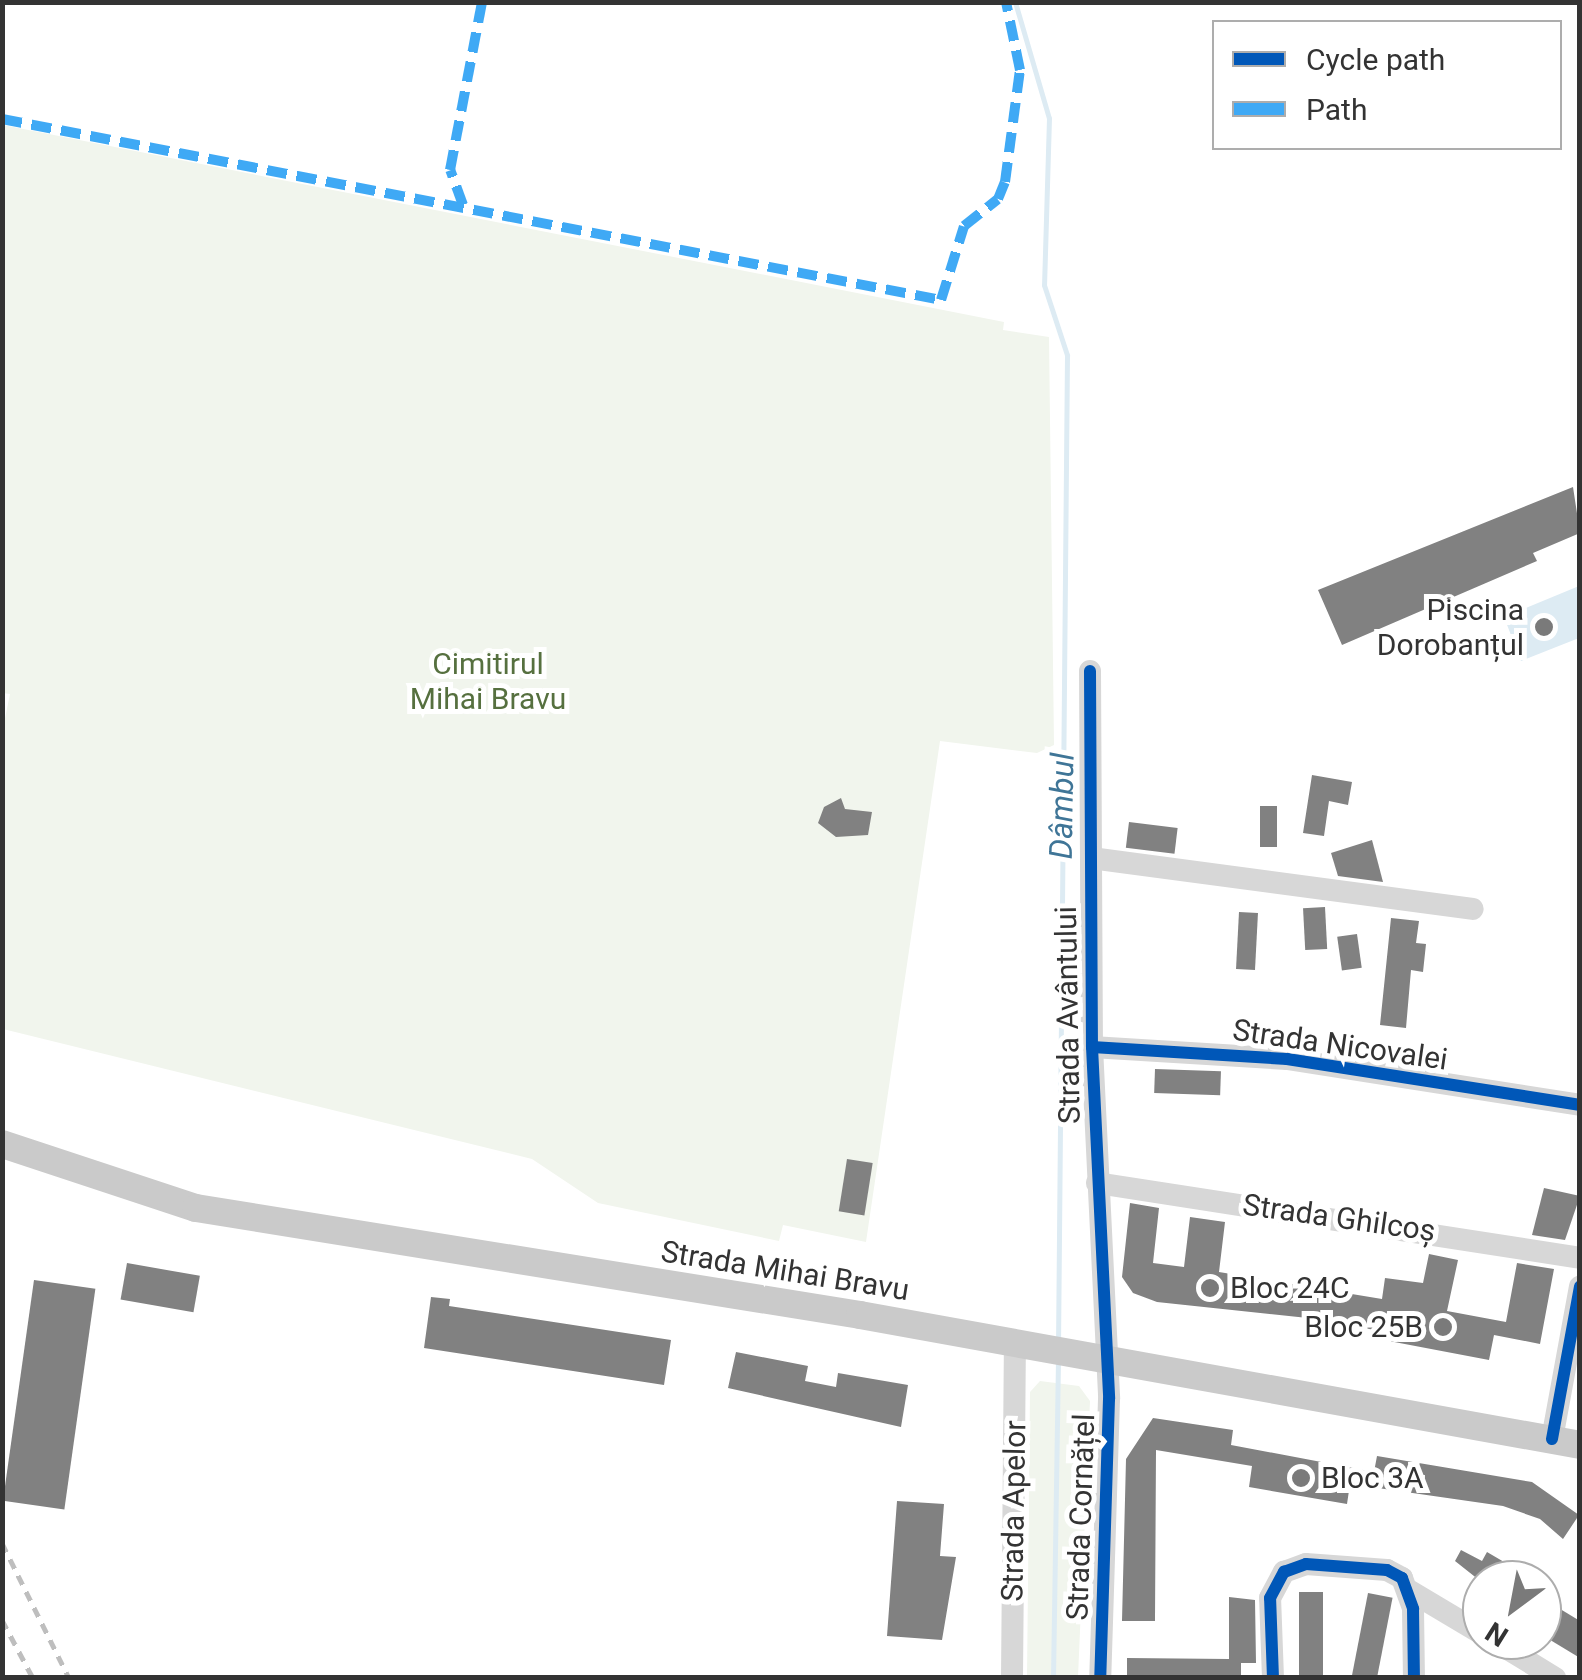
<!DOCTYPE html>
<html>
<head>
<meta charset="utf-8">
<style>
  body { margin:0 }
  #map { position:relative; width:1582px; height:1680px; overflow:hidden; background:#fff; font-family:Roboto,sans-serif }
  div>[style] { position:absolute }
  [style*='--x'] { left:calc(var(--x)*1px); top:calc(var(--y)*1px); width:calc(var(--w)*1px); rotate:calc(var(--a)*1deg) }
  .green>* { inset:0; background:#f1f5ed }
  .water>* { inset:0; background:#ddebf3 }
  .stream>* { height:5px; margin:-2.5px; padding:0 2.5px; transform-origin:2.5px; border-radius:2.5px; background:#ddebf3 }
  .building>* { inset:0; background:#818181; transform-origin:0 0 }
  .minor>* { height:22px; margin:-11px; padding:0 11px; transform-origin:11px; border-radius:11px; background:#d7d7d7 }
  .major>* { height:28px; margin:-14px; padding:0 14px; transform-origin:14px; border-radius:14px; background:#cacaca }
  .rail>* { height:5px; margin-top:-2.5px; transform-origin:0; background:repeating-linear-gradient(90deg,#bebebe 0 10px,transparent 0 18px) }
  .quiet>* { height:10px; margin-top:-5px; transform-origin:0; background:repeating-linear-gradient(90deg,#3fa9f5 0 20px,transparent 0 30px) }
  .cycleway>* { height:12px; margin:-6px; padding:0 6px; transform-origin:6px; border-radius:6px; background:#0057b8 }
  .dots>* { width:28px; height:28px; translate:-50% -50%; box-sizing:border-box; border:5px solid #fff; border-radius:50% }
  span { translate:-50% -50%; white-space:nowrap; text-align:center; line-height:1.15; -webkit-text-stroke:10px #fff; paint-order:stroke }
  .poi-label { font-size:30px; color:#333 }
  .right { translate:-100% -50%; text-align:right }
  .left { translate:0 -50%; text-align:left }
  .park-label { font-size:30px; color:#56703f }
  .street-label { font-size:30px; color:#333 }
  .water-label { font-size:32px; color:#3f7597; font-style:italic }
  .frame { position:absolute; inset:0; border:5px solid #333; pointer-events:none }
  .legend { position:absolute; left:1212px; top:20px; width:350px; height:130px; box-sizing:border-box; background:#fff; border:2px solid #adadad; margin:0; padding:12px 18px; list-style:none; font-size:30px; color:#333 }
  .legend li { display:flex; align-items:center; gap:20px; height:50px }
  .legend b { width:50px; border:2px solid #adadad }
  .north { position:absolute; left:1462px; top:1560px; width:100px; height:100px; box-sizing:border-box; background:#fff; border:2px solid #adadad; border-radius:50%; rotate:212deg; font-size:28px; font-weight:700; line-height:40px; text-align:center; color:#333 }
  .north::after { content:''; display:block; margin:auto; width:35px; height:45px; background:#7a7a7a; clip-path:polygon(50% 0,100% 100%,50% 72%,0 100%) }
</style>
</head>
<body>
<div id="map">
  <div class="green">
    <i style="clip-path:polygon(3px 125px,1004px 322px,1003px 330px,1049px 337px,1054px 745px,1037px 753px,940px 741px,866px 1242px,783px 1225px,779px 1241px,598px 1203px,532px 1159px,3px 1029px,2px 733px,10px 694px,2px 693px)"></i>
    <i style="clip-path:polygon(1040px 1381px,1079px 1386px,1090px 1401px,1078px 1677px,1027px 1677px,1030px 1392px)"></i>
  </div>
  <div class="water">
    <i style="clip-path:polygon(1579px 586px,1579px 638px,1521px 661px,1504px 617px)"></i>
  </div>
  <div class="stream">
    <i style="--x:1015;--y:2;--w:121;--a:73.7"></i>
    <i style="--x:1049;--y:118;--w:167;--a:91.7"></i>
    <i style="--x:1044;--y:285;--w:74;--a:71.8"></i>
    <i style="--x:1067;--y:355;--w:985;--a:90.52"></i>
    <i style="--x:1053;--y:1678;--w:317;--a:-89.1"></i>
  </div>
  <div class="building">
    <i style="clip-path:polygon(1573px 487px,1580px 533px,1533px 553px,1537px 561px,1342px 645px,1318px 590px)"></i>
    <i style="clip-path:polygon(1312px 775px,1352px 782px,1348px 805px,1329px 801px,1324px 836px,1303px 833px)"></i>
    <i style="clip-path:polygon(841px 798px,845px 809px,872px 812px,868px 835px,836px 837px,818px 823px,824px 807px)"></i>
    <i style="left:1260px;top:806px;width:17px;height:41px"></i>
    <i style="left:1129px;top:822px;width:49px;height:26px;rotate:7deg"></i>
    <i style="clip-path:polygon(1372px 840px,1383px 882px,1338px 876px,1331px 853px)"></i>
    <i style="left:1325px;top:907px;width:42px;height:22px;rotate:87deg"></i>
    <i style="left:1239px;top:912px;width:19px;height:57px;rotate:3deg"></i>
    <i style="clip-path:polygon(1391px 918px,1419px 921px,1416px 943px,1426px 944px,1423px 972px,1411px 970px,1406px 1028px,1380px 1025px)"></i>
    <i style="left:1357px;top:934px;width:34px;height:20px;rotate:82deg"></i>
    <i style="left:1155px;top:1069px;width:66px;height:24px;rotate:2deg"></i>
    <i style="left:847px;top:1159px;width:26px;height:53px;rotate:9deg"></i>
    <i style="clip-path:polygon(1544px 1188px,1580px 1196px,1565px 1240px,1532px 1235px)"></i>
    <i style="clip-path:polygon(1130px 1203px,1159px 1208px,1153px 1263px,1184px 1267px,1190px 1217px,1225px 1222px,1219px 1272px,1382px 1299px,1385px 1278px,1423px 1283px,1429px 1254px,1458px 1260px,1447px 1311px,1506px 1322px,1517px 1263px,1554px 1269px,1540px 1344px,1494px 1335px,1489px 1360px,1389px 1341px,1390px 1334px,1336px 1321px,1157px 1302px,1133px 1293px,1122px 1277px)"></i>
    <i style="left:127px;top:1263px;width:74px;height:37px;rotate:10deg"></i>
    <i style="left:34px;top:1280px;width:62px;height:223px;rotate:8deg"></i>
    <i style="clip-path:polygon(431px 1297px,450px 1299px,449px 1306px,671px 1340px,664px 1385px,424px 1348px)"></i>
    <i style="clip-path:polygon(736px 1352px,808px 1366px,805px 1381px,836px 1387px,838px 1373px,908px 1385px,901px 1427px,728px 1388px)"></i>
    <i style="clip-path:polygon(1153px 1418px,1233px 1430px,1231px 1445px,1374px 1472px,1377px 1456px,1532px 1482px,1579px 1515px,1563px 1539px,1540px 1519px,1503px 1506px,1350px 1484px,1347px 1504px,1249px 1487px,1252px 1466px,1156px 1450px,1155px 1621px,1122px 1621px,1126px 1459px)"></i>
    <i style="clip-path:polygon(897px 1501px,944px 1504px,940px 1556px,956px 1557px,942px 1640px,887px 1636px)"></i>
    <i style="clip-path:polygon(1461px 1550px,1482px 1561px,1487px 1552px,1516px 1569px,1510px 1580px,1479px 1580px,1455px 1561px)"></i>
    <i style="left:1299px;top:1592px;width:24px;height:86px"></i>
    <i style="left:1368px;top:1593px;width:25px;height:85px;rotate:11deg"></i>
    <i style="clip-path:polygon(1229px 1597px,1255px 1600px,1256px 1663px,1241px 1663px,1241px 1678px,1127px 1678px,1127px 1658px,1229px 1659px)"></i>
    <i style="clip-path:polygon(1542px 1598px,1580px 1621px,1580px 1658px,1542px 1635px)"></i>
  </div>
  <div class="minor">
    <i style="--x:1090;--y:671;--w:376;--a:89.7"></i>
    <i style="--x:1092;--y:1047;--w:352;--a:87.2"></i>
    <i style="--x:1109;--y:1399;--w:279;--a:91.8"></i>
    <i style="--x:1091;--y:858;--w:385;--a:7.6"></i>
    <i style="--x:1092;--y:1047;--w:195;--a:3.5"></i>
    <i style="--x:1287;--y:1059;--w:297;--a:8.9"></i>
    <i style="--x:1097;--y:1183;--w:489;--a:8.8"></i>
    <i style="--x:1552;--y:1439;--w:155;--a:-79.6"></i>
    <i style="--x:1410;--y:1591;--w:84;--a:30.8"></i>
    <i style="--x:1493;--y:1640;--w:73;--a:31.5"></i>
    <i style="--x:1012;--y:1678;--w:334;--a:-89.5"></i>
    <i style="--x:1273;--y:1678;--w:80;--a:-92.1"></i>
    <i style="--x:1270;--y:1598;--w:30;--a:-62"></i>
    <i style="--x:1284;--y:1572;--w:23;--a:-20"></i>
    <i style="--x:1306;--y:1564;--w:81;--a:4.2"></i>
    <i style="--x:1387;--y:1570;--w:17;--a:28"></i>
    <i style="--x:1402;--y:1578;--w:33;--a:70"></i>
    <i style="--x:1413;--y:1609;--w:69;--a:89.2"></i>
  </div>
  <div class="major">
    <i style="--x:2;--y:1144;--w:204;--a:18.3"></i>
    <i style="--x:196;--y:1208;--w:673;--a:9.15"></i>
    <i style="--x:860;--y:1315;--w:732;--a:10.23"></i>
  </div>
  <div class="rail">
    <i style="--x:2;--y:1543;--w:151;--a:63.6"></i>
    <i style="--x:2;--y:1620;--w:66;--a:61.9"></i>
  </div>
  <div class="quiet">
    <i style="--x:2;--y:119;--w:956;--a:10.91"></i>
    <i style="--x:941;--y:300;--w:77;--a:-72.7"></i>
    <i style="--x:964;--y:226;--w:43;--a:-38.5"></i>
    <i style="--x:998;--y:199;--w:18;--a:-68"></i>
    <i style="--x:1005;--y:182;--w:113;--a:-82.4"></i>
    <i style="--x:1020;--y:70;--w:69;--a:-101.6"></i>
    <i style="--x:463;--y:205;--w:37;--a:-110"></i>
    <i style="--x:450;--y:170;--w:171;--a:-79.2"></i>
  </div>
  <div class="cycleway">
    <i style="--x:1090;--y:671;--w:376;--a:89.7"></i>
    <i style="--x:1092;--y:1047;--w:352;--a:87.2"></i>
    <i style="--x:1109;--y:1399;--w:279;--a:91.8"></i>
    <i style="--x:1092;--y:1047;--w:195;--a:3.5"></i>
    <i style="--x:1287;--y:1059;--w:297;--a:8.9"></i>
    <i style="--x:1552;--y:1439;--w:155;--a:-79.6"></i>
    <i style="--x:1273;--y:1678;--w:80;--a:-92.1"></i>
    <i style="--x:1270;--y:1598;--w:30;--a:-62"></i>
    <i style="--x:1284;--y:1572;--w:23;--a:-20"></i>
    <i style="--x:1306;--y:1564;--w:81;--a:4.2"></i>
    <i style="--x:1387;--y:1570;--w:17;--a:28"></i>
    <i style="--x:1402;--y:1578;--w:33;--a:70"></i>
    <i style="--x:1413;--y:1609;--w:69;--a:89.2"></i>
  </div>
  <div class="dots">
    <i style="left:1544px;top:627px;background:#7a7a7a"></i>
    <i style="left:1210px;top:1288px;background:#7a7a7a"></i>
    <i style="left:1443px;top:1327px;background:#7a7a7a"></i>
    <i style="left:1301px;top:1478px;background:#7a7a7a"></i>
  </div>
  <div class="poi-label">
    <span class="right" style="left:1524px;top:627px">Piscina<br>Dorobanțul</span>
    <span class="left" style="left:1230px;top:1288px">Bloc 24C</span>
    <span class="right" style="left:1423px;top:1327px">Bloc 25B</span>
    <span class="left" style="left:1321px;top:1478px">Bloc 3A</span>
  </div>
  <div class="park-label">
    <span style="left:488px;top:681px">Cimitirul<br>Mihai Bravu</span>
  </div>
  <div class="street-label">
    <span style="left:1068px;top:1015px;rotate:-91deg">Strada Avântului</span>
    <span style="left:1340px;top:1045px;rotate:8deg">Strada Nicovalei</span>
    <span style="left:1339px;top:1218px;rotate:8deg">Strada Ghilcoș</span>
    <span style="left:785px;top:1271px;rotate:9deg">Strada Mihai Bravu</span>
    <span style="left:1014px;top:1511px;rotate:-89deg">Strada Apelor</span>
    <span style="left:1081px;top:1517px;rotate:-88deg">Strada Cornățel</span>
  </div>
  <div class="water-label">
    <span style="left:1062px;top:806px;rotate:-89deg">Dâmbul</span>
  </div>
  <div class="frame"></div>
  <ul class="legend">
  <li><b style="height:12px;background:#0057b8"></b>Cycle path</li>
  <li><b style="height:12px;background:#3fa9f5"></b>Path</li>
  </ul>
  <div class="north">N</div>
</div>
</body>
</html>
